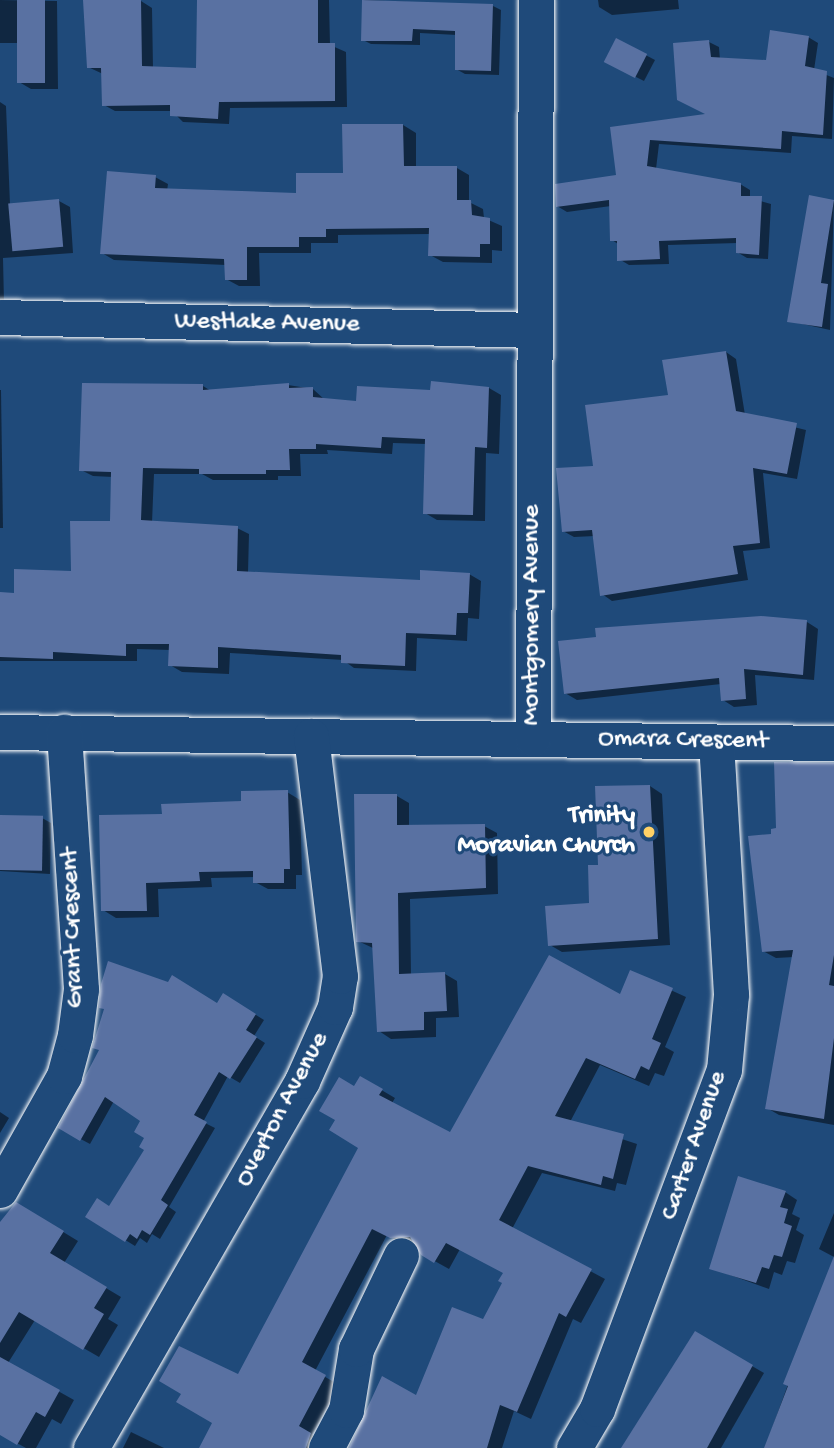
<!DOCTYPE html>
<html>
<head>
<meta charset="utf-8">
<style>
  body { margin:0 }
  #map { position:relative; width:834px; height:1448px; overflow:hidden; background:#1f4a7a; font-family:"Gochi Hand",sans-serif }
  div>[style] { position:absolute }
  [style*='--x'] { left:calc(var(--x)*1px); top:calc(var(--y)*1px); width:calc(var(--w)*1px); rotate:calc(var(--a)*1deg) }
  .shadow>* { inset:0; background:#0007 }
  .building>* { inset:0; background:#5971a2; transform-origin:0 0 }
  .roads { filter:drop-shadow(0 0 2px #fff) drop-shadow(0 0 2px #fff) }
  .minor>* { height:35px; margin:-17.5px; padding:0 17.5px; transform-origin:17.5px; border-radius:17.5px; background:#1f4a7a }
  .dots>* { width:19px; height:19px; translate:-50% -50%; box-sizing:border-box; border:4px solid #1f4a7a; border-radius:50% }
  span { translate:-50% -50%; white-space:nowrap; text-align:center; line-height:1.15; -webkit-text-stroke:6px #1f4a7a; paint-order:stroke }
  .street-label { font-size:26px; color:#fff }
  .poi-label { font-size:26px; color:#fff; font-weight:700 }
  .right { translate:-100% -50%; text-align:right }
</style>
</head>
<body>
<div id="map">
  <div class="shadow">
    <i style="clip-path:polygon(0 0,57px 1px,58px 89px,31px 89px,19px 82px,19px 43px,0 43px)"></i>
    <i style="clip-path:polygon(198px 0,329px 0,330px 45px,346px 52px,347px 107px,230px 108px,229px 124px,183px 122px,172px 111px,115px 111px,104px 105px,103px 74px,88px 67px,141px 1px,152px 8px,153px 68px,198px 70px)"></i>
    <i style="clip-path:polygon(364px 0,493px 6px,501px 10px,499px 75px,465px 74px,456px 69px,457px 35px,420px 33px,420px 45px,371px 44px,363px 40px)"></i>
    <i style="clip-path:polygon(598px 0,678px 0,679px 9px,612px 15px,599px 7px)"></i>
    <i style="clip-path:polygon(808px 37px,818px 43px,814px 70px,834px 78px,832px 139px,792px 136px,791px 153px,659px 144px,656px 169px,740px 184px,750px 190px,750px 198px,771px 204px,768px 259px,747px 258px,737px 252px,738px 243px,668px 245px,669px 264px,629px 265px,619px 259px,618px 244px,612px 240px,611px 206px,567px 212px,557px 206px,618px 177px,612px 129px,710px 115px,709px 42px,719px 47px,720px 60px,767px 62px)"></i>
    <i style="clip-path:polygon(617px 40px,655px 60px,644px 81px,614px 66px)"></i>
    <i style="clip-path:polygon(0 102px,6px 106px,10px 204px,59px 201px,70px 207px,73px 253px,3px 258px,4px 302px,0 302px)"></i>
    <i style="clip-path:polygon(403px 125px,416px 133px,416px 167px,457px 168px,469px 175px,469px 202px,483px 209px,484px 218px,502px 226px,502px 251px,492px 250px,492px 263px,443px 262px,430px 255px,430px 234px,338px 235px,338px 243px,311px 243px,311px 253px,259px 253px,260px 286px,239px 286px,226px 279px,226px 265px,114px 260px,102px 253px,155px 177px,168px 184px,167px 191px,298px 194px,345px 175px,344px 126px)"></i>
    <i style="clip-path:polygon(810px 197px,834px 201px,830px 330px,789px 321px)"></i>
    <i style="clip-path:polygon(726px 352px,736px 359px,745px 415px,806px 430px,797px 479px,763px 473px,770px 548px,743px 551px,748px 580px,612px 601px,602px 594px,595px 536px,574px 537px,563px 531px,595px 468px,670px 397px)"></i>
    <i style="clip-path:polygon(288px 385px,313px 389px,325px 400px,358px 403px,489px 388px,501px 395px,499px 454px,486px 453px,485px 521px,437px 520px,425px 513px,426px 444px,393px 443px,392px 454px,327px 450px,328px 454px,300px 454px,301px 476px,278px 476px,278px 480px,213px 480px,202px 474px,154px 474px,152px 523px,237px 528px,249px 534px,248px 573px,422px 581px,469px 574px,481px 581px,479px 619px,468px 618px,467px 641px,417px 638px,416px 671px,354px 668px,343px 660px,230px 653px,229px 674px,182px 672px,170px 665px,170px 650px,137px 649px,137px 661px,0 661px,0 594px,15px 594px,72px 573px,112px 522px,113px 477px,93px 476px,81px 470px,203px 386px,211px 391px)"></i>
    <i style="clip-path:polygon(0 390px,1px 390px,3px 528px,0 528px)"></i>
    <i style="clip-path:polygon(761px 618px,807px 622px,818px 629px,814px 680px,755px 675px,757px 705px,734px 707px,723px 700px,721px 684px,577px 700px,565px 693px,598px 638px)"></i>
    <i style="clip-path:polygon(834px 765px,834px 1125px,779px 1115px,767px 1108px,794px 957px,776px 958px,763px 951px,773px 836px)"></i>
    <i style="clip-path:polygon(650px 786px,662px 794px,670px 945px,562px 952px,550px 945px,591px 905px,599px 867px)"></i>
    <i style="clip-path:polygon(287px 792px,300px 800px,302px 875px,296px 875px,296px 889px,268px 889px,255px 882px,255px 877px,211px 878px,212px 887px,158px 889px,159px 917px,116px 918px,103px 910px,164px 816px)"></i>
    <i style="clip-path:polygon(397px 796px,409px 803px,409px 827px,484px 826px,497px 833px,498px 894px,410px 899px,411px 975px,445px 974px,457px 981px,459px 1017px,436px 1018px,436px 1037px,391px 1039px,379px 1031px,375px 949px,358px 941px)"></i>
    <i style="clip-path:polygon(0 817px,42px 818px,51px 823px,50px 874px,0 871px)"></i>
    <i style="clip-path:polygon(631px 972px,686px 997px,665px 1047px,674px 1052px,664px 1076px,655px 1073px,649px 1086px,600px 1065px,570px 1122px,637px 1144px,626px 1185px,617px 1183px,615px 1191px,542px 1173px,512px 1229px,605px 1279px,581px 1323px,573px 1319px,531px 1419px,514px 1411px,502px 1448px,350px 1448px,416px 1397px,484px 1322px,505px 1283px,505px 1273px,460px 1249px,449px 1269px,422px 1254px,417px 1245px,405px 1245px,387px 1235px,315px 1371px,339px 1385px,312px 1435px,324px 1442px,322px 1448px,201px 1448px,361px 1147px,355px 1088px,361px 1078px,395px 1098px,392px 1103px,451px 1134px,621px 996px)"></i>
    <i style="clip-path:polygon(224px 995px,264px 1020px,254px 1036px,265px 1043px,240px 1083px,228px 1076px,203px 1122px,215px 1128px,169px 1207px,176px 1212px,160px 1239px,152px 1234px,147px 1243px,140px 1238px,135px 1246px,88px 1217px,110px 1208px,147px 1149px,142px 1121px,114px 1101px,90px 1144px,60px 1128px,218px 1005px)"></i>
    <i style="clip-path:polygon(0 1112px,9px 1118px,0 1133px)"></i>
    <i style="clip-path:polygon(785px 1192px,797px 1200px,792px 1214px,800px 1218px,796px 1230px,804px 1235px,795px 1263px,787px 1261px,782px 1275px,774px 1272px,769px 1289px,711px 1268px)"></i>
    <i style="clip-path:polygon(32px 1213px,78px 1241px,64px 1263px,121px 1297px,108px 1319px,118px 1325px,99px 1357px,35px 1320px,8px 1363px,74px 1400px,61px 1424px,52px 1419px,36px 1448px,26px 1448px,0 1434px,0 1228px)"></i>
    <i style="clip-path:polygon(834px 1213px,834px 1448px,765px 1448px,834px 1257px,819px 1249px)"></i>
    <i style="clip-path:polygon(695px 1333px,764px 1373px,721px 1448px,623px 1448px)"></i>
    <i style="clip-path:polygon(131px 1432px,164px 1448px,123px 1448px)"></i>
  </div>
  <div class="building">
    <i style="left:17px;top:0;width:28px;height:83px"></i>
    <i style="clip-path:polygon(83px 0,141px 0,142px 66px,196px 68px,197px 0,318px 0,318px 43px,335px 43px,335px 101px,219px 102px,218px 119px,170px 116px,170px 105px,102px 106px,101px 68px,87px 68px)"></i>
    <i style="clip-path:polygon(362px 0,493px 4px,491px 71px,455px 70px,455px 31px,413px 29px,412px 41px,361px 41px)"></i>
    <i style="clip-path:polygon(770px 30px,809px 36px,805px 66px,827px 71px,823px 135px,782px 131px,781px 149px,650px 140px,647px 166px,741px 183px,741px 196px,762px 196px,759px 255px,736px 253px,736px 238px,659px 241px,660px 259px,617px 261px,617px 241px,610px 241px,609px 200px,556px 207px,555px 184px,616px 175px,610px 127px,705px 114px,677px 100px,673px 43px,709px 40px,711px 57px,766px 60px)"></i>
    <i style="left:616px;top:38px;width:35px;height:27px;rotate:27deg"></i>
    <i style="clip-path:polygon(342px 124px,403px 124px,404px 166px,457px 166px,457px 200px,471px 200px,472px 215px,490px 218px,490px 244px,480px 244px,480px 257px,428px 256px,429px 228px,326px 229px,326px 237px,299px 237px,299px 247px,247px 247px,247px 280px,225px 280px,224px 259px,100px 254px,107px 171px,156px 175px,155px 188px,296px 193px,296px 173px,343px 173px)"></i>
    <i style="clip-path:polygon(809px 195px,834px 200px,821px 283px,828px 284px,822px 327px,787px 322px)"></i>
    <i style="left:59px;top:199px;width:48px;height:51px;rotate:85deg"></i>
    <i style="clip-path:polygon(726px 351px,736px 411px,797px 423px,787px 474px,753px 468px,760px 543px,733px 546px,738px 574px,600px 596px,592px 530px,562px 532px,556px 468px,593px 466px,585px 405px,668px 395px,662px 360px)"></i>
    <i style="clip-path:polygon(431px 381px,489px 387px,487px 448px,475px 447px,473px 515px,423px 514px,425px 439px,382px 437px,381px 448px,316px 444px,316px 449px,289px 449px,290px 470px,266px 470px,266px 474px,199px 474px,199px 469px,143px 468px,141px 520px,238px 526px,237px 571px,420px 580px,420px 570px,470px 573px,468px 613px,457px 613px,456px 635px,406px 633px,405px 666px,341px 663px,341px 655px,218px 647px,218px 668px,168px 666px,169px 644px,126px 644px,126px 656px,53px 652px,53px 659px,0 657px,0 592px,14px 593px,14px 569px,71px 571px,70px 521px,110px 521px,111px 472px,79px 471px,82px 383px,203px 384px,203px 390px,289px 383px,289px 388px,313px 387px,313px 397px,356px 401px,357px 386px,430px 390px)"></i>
    <i style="clip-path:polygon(761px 616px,807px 620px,803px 675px,744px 669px,746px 699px,721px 701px,719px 678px,564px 694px,558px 641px,596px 637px,595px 628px)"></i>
    <i style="clip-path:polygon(774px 762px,834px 763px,834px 955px,829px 985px,834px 986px,834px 1038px,824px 1119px,765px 1109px,793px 950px,762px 952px,748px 836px,771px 834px,771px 829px,776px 828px)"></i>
    <i style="clip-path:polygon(650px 785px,658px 939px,548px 946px,545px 906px,589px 903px,588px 865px,598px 865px,595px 786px)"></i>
    <i style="clip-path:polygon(288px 790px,290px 869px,284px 869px,284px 883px,253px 883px,253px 871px,199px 872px,200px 881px,146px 883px,147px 911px,101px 911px,99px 815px,162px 814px,161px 804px,241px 801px,241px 791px)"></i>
    <i style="clip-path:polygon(354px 794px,397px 794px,397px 825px,485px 824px,486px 888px,398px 893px,399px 974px,445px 972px,447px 1011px,424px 1012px,424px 1030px,377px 1032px,372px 943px,356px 942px)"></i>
    <i style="left:0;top:815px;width:43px;height:55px;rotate:1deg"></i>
    <i style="clip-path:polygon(549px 955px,620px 994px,630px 970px,673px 988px,652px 1039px,661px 1043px,649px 1070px,641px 1066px,635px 1079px,586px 1058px,555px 1116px,624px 1134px,613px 1179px,603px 1176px,601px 1185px,528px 1166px,499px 1220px,592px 1269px,566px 1317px,559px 1313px,517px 1412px,500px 1405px,487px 1448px,349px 1448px,382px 1376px,416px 1395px,452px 1307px,483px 1319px,502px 1283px,498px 1281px,503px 1273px,446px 1243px,434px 1263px,421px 1255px,410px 1237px,390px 1238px,372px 1229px,302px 1362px,326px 1375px,299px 1426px,311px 1433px,306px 1448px,199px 1448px,212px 1423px,176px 1402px,181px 1394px,159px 1381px,179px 1346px,238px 1374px,358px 1148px,329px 1130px,335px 1120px,319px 1111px,339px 1077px,354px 1086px,360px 1076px,383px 1089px,379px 1095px,450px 1132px)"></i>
    <i style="clip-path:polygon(108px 961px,168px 982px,172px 975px,217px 1003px,223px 993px,256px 1014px,246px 1030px,257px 1037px,230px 1079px,219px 1072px,194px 1115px,207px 1122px,161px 1200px,168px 1205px,150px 1235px,142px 1230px,137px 1239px,130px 1234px,125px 1242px,85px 1217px,97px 1198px,109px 1206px,144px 1150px,139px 1147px,144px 1138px,134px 1132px,140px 1121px,105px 1097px,80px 1141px,58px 1128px,99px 1050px,92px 1048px,104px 1009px,99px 1008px,101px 984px)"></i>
    <i style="clip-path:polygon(738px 1176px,786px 1191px,780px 1207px,788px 1209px,784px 1223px,792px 1226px,782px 1257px,774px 1255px,769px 1269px,762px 1267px,756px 1283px,709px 1269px)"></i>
    <i style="clip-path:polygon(16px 1202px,64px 1231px,50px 1253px,107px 1287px,94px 1308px,104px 1314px,83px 1350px,19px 1312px,0 1343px,0 1222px)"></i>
    <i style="clip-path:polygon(834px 1256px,834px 1448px,764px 1448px,788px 1386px,783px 1384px)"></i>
    <i style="clip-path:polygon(695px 1331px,753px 1365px,707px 1448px,621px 1448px)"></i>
    <i style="clip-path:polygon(0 1357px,60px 1390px,45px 1417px,36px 1412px,17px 1445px,0 1435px)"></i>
  </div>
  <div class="roads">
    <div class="minor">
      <i style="--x:0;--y:317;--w:535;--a:1.39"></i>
      <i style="--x:0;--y:732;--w:834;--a:0.76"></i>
      <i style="--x:533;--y:739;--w:739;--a:-89.77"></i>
      <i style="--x:0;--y:1190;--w:131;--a:-60.7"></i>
      <i style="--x:64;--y:1076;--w:42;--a:-75"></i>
      <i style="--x:75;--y:1035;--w:46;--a:-82.6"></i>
      <i style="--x:81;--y:989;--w:258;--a:-93.8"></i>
      <i style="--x:91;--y:1448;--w:423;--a:-60.1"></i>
      <i style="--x:302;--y:1081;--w:81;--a:-66"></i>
      <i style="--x:335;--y:1007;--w:31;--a:-81"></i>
      <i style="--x:340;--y:976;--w:242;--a:-96.9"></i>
      <i style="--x:326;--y:1448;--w:43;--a:-62.2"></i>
      <i style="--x:346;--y:1410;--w:62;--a:-80.7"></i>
      <i style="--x:356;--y:1349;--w:104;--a:-64.4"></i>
      <i style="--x:574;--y:1448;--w:45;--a:-59.5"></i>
      <i style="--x:597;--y:1409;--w:362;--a:-69.5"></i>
      <i style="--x:724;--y:1070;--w:76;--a:-84.7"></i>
      <i style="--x:731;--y:994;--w:252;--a:-93.4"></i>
    </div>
  </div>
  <div class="dots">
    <i style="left:649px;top:832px;background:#ffd166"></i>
  </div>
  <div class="street-label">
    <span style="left:267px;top:324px;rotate:1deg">Westlake Avenue</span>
    <span style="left:533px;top:615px;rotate:-90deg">Montgomery Avenue</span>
    <span style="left:683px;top:741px;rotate:1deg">Omara Crescent</span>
    <span style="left:74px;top:928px;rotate:-92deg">Grant Crescent</span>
    <span style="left:283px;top:1110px;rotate:-62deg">Overton Avenue</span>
    <span style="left:695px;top:1146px;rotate:-71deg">Carter Avenue</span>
  </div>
  <div class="poi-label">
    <span class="right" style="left:635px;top:832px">Trinity<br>Moravian Church</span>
  </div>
</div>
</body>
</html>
